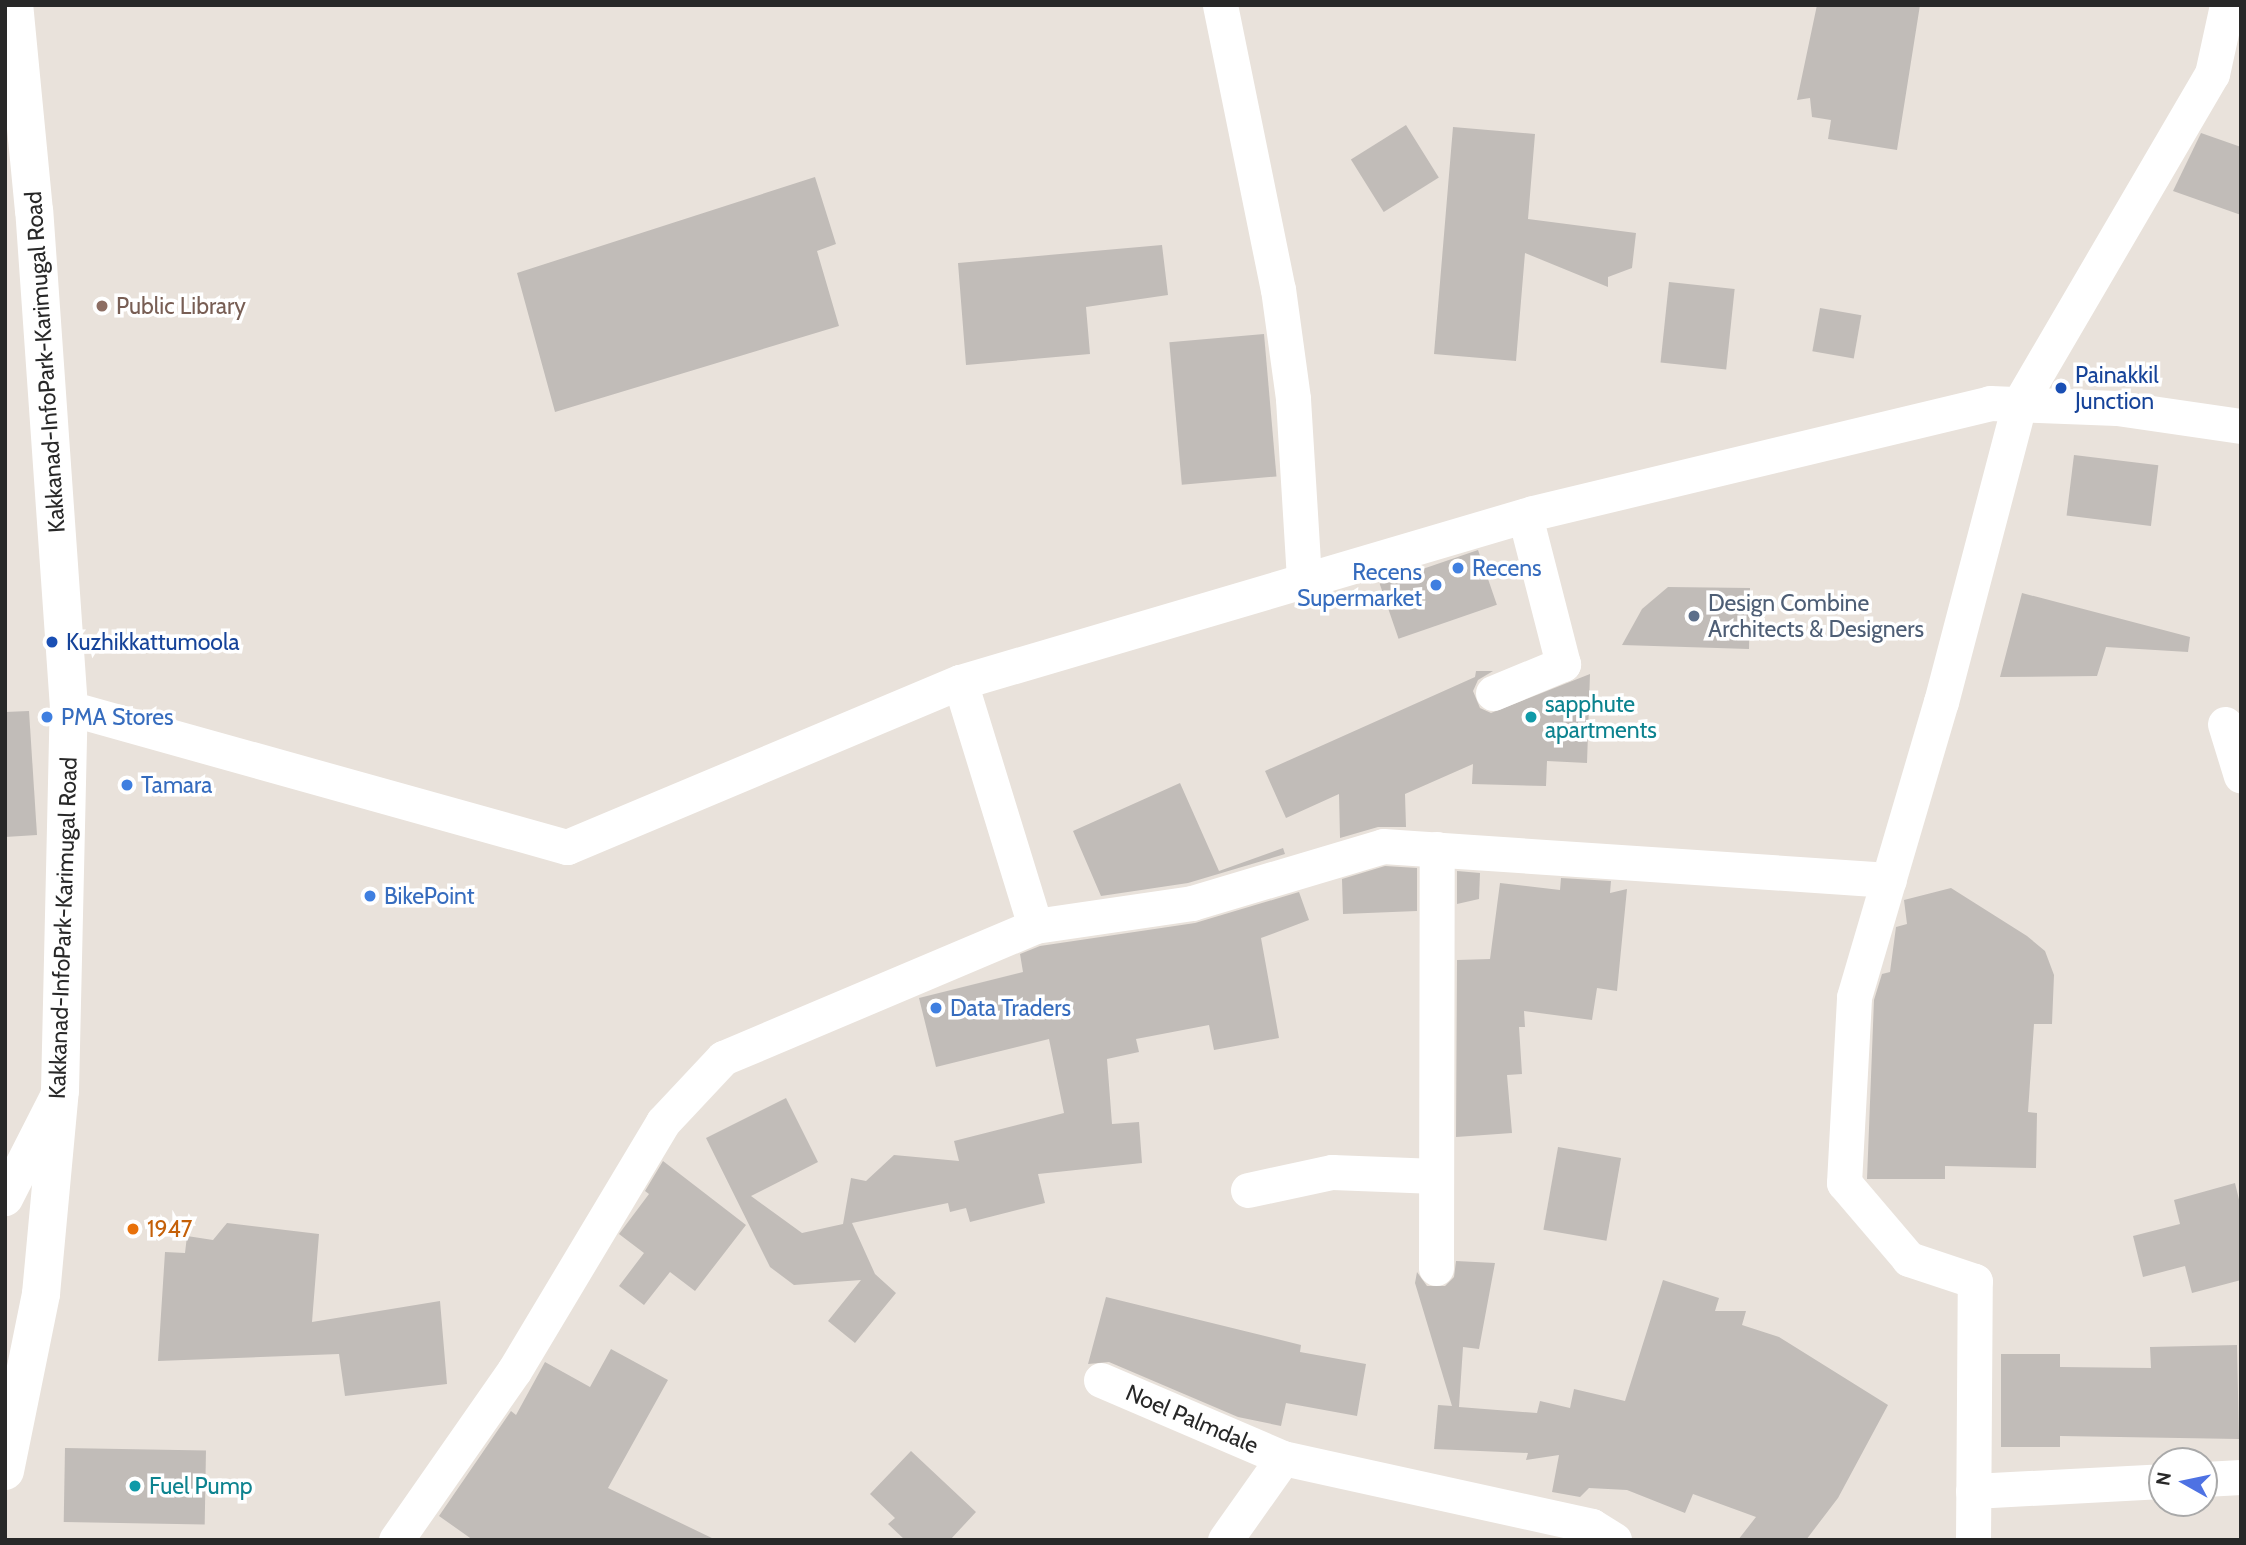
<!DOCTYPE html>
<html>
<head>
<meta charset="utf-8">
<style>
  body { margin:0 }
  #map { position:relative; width:2246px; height:1545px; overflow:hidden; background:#e9e2db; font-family:Cabin,sans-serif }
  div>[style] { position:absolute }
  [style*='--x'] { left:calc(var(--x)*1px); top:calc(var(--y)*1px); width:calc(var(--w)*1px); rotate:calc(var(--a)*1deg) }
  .building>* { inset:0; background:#c1bcb8; transform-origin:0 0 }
  .minor>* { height:35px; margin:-17.5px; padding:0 17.5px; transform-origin:17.5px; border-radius:17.5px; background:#fff }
  .secondary>* { height:38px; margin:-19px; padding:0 19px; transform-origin:19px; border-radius:19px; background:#fff }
  .dots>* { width:19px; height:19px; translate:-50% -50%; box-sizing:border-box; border:4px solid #fff; border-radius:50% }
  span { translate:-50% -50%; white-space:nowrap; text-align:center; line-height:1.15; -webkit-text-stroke:7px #fff; paint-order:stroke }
  .education-label { font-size:23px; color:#785e54 }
  .left { translate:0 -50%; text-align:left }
  .street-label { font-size:23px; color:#282828 }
  .transit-label { font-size:23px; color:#164399 }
  .shop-label { font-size:23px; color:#366cbe }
  .right { translate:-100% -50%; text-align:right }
  .service-label { font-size:23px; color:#4e5e75 }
  .culture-label { font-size:23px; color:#0d838f }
  .food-label { font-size:23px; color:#c56008 }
  .frame { position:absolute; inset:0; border:7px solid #282828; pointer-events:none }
  .north { position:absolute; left:2148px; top:1447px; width:70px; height:70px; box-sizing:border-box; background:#fff; border:2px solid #a9a9a9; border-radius:50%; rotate:279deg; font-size:19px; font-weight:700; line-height:28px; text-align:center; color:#282828 }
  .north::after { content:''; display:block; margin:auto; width:24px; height:32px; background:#4e72e3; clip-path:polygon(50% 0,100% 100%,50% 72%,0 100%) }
</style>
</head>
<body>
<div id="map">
  <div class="building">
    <i style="clip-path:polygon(1817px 5px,1920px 5px,1897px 150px,1828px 139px,1831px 120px,1812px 117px,1810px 98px,1797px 100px)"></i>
    <i style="left:1406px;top:125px;width:62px;height:65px;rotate:58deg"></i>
    <i style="clip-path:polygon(1453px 127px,1535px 134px,1528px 219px,1636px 233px,1632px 268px,1608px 277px,1608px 287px,1525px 253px,1516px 361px,1434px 354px)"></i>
    <i style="clip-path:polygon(2201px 133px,2241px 147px,2241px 215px,2173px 191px)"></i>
    <i style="clip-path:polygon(815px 177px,836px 244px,817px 251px,839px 326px,555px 412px,517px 273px)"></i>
    <i style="clip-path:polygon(1162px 245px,1168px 295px,1086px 307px,1090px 354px,966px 365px,958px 263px)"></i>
    <i style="left:1669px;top:282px;width:66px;height:81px;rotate:6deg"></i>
    <i style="left:1820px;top:308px;width:42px;height:44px;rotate:10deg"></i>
    <i style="left:1264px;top:334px;width:143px;height:95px;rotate:85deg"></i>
    <i style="left:2074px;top:455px;width:85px;height:61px;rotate:7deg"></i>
    <i style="left:1478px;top:550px;width:58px;height:104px;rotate:71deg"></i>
    <i style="clip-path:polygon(1668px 587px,1750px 588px,1749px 649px,1622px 645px,1642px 609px)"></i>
    <i style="clip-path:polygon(2022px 593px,2190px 637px,2188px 652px,2106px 647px,2097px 676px,2000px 677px)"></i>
    <i style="clip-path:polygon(1476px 671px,1493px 671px,1478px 680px,1473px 691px,1480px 708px,1491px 713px,1590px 674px,1587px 763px,1547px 761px,1546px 786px,1472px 784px,1473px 764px,1405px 794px,1406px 827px,1378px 827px,1340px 838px,1339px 794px,1286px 818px,1265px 771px,1475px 677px)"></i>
    <i style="clip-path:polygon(29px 711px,37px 835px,5px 837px,5px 712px)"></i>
    <i style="clip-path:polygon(1180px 783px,1219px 871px,1283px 848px,1285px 854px,1188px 883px,1101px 896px,1073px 831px)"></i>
    <i style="clip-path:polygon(1385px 866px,1417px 868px,1417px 911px,1343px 914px,1342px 879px)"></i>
    <i style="clip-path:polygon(1457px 871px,1480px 873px,1479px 899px,1457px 904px)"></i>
    <i style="clip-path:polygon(1561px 878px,1611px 881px,1610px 893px,1627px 889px,1617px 991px,1597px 988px,1592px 1020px,1524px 1011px,1525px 1027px,1519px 1027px,1522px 1074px,1507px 1075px,1512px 1133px,1456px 1137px,1457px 960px,1490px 959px,1500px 883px,1560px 890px)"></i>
    <i style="clip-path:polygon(1951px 888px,2027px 936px,2045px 951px,2054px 975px,2052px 1024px,2034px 1024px,2028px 1112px,2037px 1113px,2036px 1168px,1945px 1166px,1945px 1179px,1867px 1179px,1874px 1000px,1882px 974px,1890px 972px,1896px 927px,1907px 924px,1904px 900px)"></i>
    <i style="clip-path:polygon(1299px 892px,1309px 920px,1261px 938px,1279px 1038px,1214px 1050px,1209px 1025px,1136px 1039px,1139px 1052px,1107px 1059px,1112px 1124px,1139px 1122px,1142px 1163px,1038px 1174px,1045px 1203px,970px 1222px,966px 1208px,950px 1212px,948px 1203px,852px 1223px,875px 1274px,896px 1293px,855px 1343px,828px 1321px,861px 1280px,794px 1285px,770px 1267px,706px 1138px,786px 1098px,818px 1162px,751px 1196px,802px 1233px,843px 1224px,851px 1178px,866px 1181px,894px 1155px,959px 1161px,954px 1141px,1064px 1113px,1049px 1039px,936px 1067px,919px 998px,1023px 972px,1020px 954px,1040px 946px,1195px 923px)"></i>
    <i style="left:1558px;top:1147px;width:64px;height:84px;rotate:10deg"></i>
    <i style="clip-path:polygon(663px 1161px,746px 1225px,695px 1291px,670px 1272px,644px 1305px,619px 1286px,644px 1253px,619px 1234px,649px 1194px,645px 1191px)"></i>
    <i style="clip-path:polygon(2235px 1183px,2241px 1208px,2241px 1280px,2192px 1293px,2185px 1266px,2143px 1277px,2133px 1236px,2180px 1224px,2174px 1200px)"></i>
    <i style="clip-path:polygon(227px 1223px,319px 1234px,312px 1322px,440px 1301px,447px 1384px,345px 1396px,339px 1354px,158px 1361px,165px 1252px,185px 1253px,187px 1236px,213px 1240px)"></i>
    <i style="clip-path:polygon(1456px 1261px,1495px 1263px,1479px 1349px,1463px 1347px,1459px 1407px,1537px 1413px,1540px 1401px,1570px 1408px,1574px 1389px,1625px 1401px,1663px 1280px,1719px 1298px,1715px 1311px,1746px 1311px,1742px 1325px,1779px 1337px,1888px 1405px,1838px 1498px,1806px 1540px,1738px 1540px,1756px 1517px,1693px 1494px,1685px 1513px,1627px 1490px,1589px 1488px,1580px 1497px,1552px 1492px,1559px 1455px,1526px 1460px,1528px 1453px,1434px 1449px,1438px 1405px,1452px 1406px,1415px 1283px,1417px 1272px,1427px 1286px,1445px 1286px,1454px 1277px)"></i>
    <i style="clip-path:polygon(1106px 1297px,1301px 1345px,1300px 1352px,1366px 1364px,1357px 1416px,1286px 1403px,1281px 1426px,1238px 1417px,1109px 1362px,1088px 1364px)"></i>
    <i style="clip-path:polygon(2237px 1345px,2239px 1439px,2060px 1436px,2060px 1447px,2001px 1447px,2001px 1354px,2060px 1354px,2060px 1367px,2151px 1368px,2150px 1347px)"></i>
    <i style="clip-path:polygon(611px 1349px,668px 1380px,608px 1488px,716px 1540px,473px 1540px,439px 1516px,511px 1411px,516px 1415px,545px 1362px,590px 1387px)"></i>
    <i style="left:65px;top:1448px;width:141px;height:74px;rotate:1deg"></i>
    <i style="clip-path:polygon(911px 1451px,976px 1512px,950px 1540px,905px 1540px,888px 1524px,895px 1518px,870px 1494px)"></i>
  </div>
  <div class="minor">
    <i style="--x:1220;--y:5;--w:290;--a:78.5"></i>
    <i style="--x:1278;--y:289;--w:111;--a:82.2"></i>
    <i style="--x:1293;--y:399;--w:182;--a:86.5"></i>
    <i style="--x:960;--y:682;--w:255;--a:72.9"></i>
    <i style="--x:1493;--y:693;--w:76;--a:-22.5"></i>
    <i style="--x:1563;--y:664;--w:153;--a:-104.4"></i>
    <i style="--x:69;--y:708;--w:517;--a:15.6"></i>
    <i style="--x:567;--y:847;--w:426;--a:-22.8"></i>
    <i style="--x:960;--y:682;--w:597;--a:-16.43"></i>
    <i style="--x:1533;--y:513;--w:470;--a:-13.5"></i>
    <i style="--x:1990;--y:403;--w:127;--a:2.3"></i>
    <i style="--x:2117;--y:408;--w:125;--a:8.3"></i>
    <i style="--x:2225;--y:724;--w:54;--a:72.9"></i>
    <i style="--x:1248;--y:1190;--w:86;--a:-12.1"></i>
    <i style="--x:1332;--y:1172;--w:104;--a:2.2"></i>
    <i style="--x:5;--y:1198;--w:117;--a:-63"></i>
    <i style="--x:1436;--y:1268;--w:419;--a:-89.9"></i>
    <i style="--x:1101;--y:1380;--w:198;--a:23.2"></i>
    <i style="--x:2204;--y:1479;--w:37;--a:-3"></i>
    <i style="--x:1973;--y:1491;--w:189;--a:-3"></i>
    <i style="--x:396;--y:1540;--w:206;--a:-55.1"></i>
    <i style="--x:514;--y:1371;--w:290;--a:-59.1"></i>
    <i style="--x:663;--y:1122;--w:88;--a:-46.8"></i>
    <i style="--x:723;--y:1058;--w:339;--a:-22.9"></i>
    <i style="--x:1035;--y:926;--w:159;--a:-8.3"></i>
    <i style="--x:1192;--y:903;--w:199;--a:-16.6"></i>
    <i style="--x:1383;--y:846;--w:507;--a:3.84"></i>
    <i style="--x:1225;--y:1540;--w:100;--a:-54.7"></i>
    <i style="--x:1283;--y:1458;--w:316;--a:12.4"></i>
    <i style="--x:1592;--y:1526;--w:26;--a:32"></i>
    <i style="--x:1973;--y:1540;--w:259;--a:-89.6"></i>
    <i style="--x:1975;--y:1281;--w:70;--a:-161.6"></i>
    <i style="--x:1909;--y:1259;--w:100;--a:-130.5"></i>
    <i style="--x:1844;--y:1183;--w:186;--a:-86.9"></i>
    <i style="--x:1854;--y:997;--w:308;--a:-73.6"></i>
    <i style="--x:1941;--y:702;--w:308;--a:-75.3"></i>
    <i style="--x:2019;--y:404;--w:382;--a:-59.7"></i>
    <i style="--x:2212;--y:74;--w:71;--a:-77.7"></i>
  </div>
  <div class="secondary">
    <i style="--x:5;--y:1471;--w:181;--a:-78.5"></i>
    <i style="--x:41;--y:1294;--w:204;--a:-84.7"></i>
    <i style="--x:60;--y:1091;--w:383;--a:-88.7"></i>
    <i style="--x:69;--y:708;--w:498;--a:-94"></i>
    <i style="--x:34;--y:211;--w:207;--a:-95.5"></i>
  </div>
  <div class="dots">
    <i style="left:102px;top:306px;background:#8d6e63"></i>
    <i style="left:2061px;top:388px;background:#1a4fb4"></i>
    <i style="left:1458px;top:568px;background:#3f7fe0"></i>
    <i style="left:1436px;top:585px;background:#3f7fe0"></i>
    <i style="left:1694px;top:616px;background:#5c6f8a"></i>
    <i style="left:52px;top:642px;background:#1a4fb4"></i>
    <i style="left:47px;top:717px;background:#3f7fe0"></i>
    <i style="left:1531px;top:717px;background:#0f9aa8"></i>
    <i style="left:127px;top:785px;background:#3f7fe0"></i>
    <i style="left:370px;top:896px;background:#3f7fe0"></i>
    <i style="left:936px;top:1008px;background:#3f7fe0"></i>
    <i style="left:133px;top:1229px;background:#e8710a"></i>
    <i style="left:135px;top:1486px;background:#0f9aa8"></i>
  </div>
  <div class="education-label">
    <span class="left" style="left:116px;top:306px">Public Library</span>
  </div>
  <div class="street-label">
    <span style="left:45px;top:362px;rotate:-94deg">Kakkanad-InfoPark-Karimugal Road</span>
    <span style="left:63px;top:928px;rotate:-88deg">Kakkanad-InfoPark-Karimugal Road</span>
    <span style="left:1192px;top:1419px;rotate:23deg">Noel Palmdale</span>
  </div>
  <div class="transit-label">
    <span class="left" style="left:2075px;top:388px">Painakkil<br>Junction</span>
    <span class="left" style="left:66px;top:642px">Kuzhikkattumoola</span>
  </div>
  <div class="shop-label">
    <span class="left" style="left:1472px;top:568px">Recens</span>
    <span class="right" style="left:1422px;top:585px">Recens<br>Supermarket</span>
    <span class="left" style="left:61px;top:717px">PMA Stores</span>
    <span class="left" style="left:141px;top:785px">Tamara</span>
    <span class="left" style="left:384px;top:896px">BikePoint</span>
    <span class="left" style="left:950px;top:1008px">Data Traders</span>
  </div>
  <div class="service-label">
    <span class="left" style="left:1708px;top:616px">Design Combine<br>Architects &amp; Designers</span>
  </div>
  <div class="culture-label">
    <span class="left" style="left:1545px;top:717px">sapphute<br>apartments</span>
    <span class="left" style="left:149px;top:1486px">Fuel Pump</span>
  </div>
  <div class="food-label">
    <span class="left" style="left:147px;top:1229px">1947</span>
  </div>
  <div class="frame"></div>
  <div class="north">N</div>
</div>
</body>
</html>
